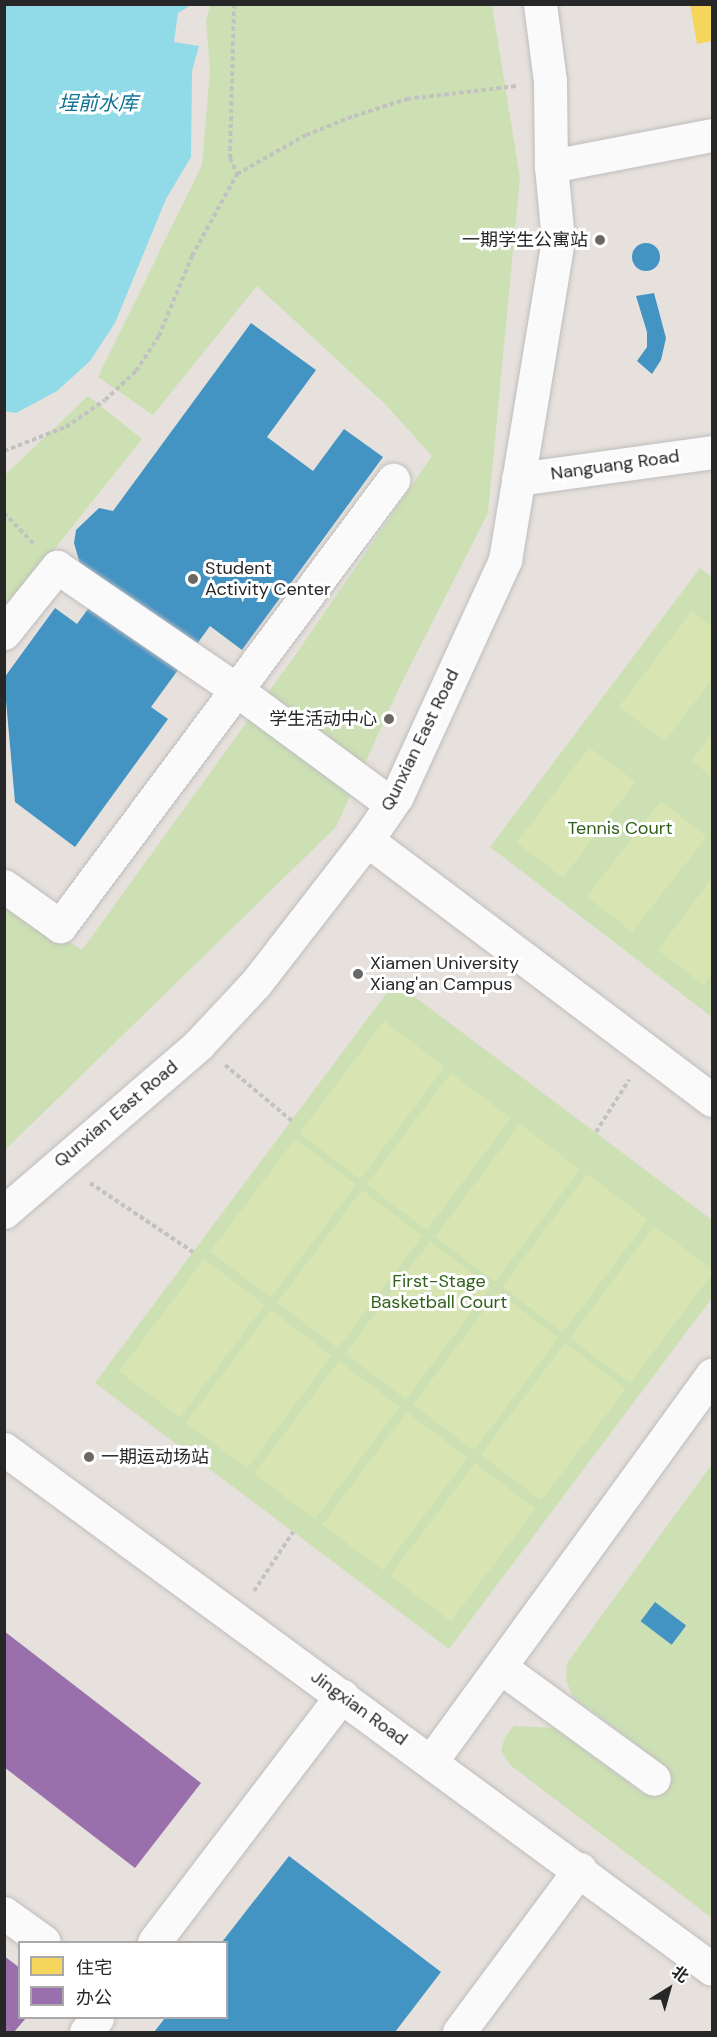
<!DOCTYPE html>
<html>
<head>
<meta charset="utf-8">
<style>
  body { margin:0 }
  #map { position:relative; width:717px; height:2037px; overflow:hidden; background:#e6e1dc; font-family:"DM Sans","Noto Sans SC",sans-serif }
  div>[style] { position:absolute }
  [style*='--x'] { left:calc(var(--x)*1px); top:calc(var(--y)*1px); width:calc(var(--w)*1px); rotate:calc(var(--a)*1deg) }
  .green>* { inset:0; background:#cce0b4 }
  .pitch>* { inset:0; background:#d8e5b2; transform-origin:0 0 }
  .water>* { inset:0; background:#90dbe7 }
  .homes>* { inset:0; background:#f6d55c }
  .offices>* { inset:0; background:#9970ab }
  .schools>* { inset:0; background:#4393c3; transform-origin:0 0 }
  .round { border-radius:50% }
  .path>* { height:4px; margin-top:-2px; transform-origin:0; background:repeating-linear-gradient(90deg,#c2c2c1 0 4.5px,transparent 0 7.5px) }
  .roads { filter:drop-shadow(0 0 2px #bfbdbe) drop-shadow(0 0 2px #bfbdbe) }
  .minor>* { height:33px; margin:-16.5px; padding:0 16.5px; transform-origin:16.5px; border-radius:16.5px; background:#fbfafa }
  .dots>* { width:16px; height:16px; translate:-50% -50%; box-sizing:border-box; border:3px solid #fff; border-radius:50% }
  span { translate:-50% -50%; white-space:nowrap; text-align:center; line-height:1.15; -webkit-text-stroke:6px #fff; paint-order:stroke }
  .poi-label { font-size:18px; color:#272727 }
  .right { translate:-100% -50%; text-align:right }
  .left { translate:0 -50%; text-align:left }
  .street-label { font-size:18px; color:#272727 }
  .park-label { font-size:18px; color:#31611a }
  .water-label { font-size:20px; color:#0f7493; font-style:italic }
  .frame { position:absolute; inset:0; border:6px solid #272727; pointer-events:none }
  .legend { position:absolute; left:18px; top:1941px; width:210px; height:78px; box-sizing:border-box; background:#fff; border:2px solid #a9a9a9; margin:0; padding:8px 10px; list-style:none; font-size:18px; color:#272727 }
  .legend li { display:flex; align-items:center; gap:12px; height:30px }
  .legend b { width:30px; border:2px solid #a9a9a9 }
  .north { position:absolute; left:639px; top:1959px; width:60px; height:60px; -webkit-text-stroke:4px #fff; paint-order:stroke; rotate:37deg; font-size:16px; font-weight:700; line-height:24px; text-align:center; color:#272727 }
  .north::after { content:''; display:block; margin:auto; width:21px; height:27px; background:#272727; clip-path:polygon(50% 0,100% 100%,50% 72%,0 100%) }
</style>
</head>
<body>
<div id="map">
  <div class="green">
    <i style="clip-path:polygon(210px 5px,492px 5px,520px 178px,488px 513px,400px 686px,336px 827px,5px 1150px,5px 899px,82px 950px,296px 654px,432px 456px,385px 404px,257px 286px,153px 415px,98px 377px,202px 165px,210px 69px,206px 21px)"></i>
    <i style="clip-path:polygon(88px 396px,142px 439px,5px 611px,5px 475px)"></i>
    <i style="clip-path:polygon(700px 568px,712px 577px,712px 1017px,490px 847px)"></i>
    <i style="clip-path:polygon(395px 982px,712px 1220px,712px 1298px,449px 1649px,95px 1383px)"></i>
    <i style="clip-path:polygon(712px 1464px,712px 1918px,510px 1765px,501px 1750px,505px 1737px,514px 1726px,554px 1728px,645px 1795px,667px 1767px,573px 1697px,566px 1680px,567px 1663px)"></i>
  </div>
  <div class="pitch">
    <i style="clip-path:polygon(692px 611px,712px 627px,712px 679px,665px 741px,619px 707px)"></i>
    <i style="clip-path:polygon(712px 733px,712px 777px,692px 761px)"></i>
    <i style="left:589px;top:747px;width:58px;height:120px;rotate:37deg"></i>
    <i style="left:661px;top:801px;width:58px;height:121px;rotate:38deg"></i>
    <i style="clip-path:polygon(712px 878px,712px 973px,704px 985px,658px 950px)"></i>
    <i style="left:384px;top:1021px;width:76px;height:141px;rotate:37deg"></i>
    <i style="left:451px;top:1073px;width:75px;height:140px;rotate:37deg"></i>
    <i style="left:520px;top:1124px;width:75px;height:141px;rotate:37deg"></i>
    <i style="left:295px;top:1139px;width:76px;height:141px;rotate:37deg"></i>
    <i style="left:587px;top:1174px;width:76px;height:141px;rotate:37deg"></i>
    <i style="left:362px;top:1190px;width:76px;height:141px;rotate:37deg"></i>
    <i style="clip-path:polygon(654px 1226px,712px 1269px,712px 1274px,630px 1383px,570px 1338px)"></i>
    <i style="left:430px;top:1241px;width:76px;height:141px;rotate:37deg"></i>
    <i style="left:204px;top:1259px;width:76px;height:141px;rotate:37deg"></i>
    <i style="left:498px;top:1292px;width:76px;height:141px;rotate:37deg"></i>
    <i style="left:271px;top:1310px;width:76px;height:141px;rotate:37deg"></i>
    <i style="left:565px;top:1343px;width:76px;height:140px;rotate:37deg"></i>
    <i style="left:339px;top:1361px;width:76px;height:141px;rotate:37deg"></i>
    <i style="left:407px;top:1412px;width:76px;height:141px;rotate:37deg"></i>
    <i style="left:475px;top:1463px;width:76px;height:141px;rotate:37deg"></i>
  </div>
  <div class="water">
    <i style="clip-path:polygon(4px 5px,191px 5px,178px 13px,174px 42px,199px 46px,192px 71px,191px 157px,166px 199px,115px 323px,90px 361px,57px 391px,16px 413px,4px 411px)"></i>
  </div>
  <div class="homes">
    <i style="clip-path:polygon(690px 4px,712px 4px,712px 41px,697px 44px)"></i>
  </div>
  <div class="offices">
    <i style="clip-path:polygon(4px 1631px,201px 1783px,135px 1868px,4px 1767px)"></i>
    <i style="clip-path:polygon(4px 1956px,20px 1968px,20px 2018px,26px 2018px,14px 2032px,4px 2032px)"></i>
  </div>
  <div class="schools">
    <i class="round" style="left:632px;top:243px;width:28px;height:28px"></i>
    <i style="clip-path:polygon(654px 293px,666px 338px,661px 360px,652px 374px,637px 361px,647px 347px,647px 332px,636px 296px)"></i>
    <i style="clip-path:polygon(251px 323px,316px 370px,267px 437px,313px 471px,344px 429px,383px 457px,242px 650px,210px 626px,151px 707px,168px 719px,75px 847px,15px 802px,4px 678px,55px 608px,77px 624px,104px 587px,82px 571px,74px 543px,76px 530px,99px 508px,113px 511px)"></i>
    <i style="left:655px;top:1602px;width:39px;height:24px;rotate:37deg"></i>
    <i style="clip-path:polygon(289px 1856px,441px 1972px,395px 2032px,154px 2032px,165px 2018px,226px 2018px,226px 1942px,222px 1942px)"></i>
  </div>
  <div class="path">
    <i style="--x:234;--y:4;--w:154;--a:91.5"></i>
    <i style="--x:230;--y:158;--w:17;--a:66"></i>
    <i style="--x:4;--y:451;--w:66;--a:-21.2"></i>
    <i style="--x:66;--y:427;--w:47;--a:-34.7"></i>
    <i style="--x:105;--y:400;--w:42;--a:-43.1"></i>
    <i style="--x:136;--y:371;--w:42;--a:-56.7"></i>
    <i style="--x:159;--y:336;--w:87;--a:-67.6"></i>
    <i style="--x:192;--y:256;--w:94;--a:-61.2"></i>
    <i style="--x:237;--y:174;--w:79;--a:-29.5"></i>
    <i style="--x:306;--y:135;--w:52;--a:-21.6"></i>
    <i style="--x:354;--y:116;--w:56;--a:-17.8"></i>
    <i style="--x:407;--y:99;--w:110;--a:-6.8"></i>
    <i style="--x:4;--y:513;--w:45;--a:45.9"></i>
    <i style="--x:225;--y:1065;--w:87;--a:39.9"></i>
    <i style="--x:596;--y:1132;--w:62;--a:-57.6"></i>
    <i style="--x:90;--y:1183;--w:124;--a:33.8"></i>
    <i style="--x:254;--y:1591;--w:71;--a:-56.5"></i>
  </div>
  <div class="roads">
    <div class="minor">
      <i style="--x:551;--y:166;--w:164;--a:-10.9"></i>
      <i style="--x:518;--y:479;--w:196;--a:-7.9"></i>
      <i style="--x:4;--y:633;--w:85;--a:-51.2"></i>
      <i style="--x:57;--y:567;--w:219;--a:34.4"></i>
      <i style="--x:238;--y:691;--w:190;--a:36.4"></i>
      <i style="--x:367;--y:840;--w:432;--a:37"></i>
      <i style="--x:4;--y:886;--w:69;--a:35.5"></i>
      <i style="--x:60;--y:926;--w:557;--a:-53.25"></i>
      <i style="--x:4;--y:1212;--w:257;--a:-40.7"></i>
      <i style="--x:199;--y:1044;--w:83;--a:-46.9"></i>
      <i style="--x:256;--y:983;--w:181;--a:-52.2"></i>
      <i style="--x:367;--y:840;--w:53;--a:-55.7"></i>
      <i style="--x:397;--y:796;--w:260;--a:-65.4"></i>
      <i style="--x:505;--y:560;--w:324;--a:-80.6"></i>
      <i style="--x:558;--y:240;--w:74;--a:-95.4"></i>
      <i style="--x:551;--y:166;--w:85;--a:-90.7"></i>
      <i style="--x:550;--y:81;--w:78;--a:-97.4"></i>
      <i style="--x:4;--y:1449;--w:878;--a:36.3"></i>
      <i style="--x:500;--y:1667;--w:190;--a:36"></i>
      <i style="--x:432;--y:1760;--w:476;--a:-54"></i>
      <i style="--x:4;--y:1913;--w:49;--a:35.9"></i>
      <i style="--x:154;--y:1942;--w:310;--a:-52.7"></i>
      <i style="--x:86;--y:2032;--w:18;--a:-52"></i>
      <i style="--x:459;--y:2032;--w:203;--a:-53.4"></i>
    </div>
  </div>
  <div class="dots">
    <i style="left:600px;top:240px;background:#6a6866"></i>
    <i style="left:193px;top:579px;background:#6a6866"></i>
    <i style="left:389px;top:719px;background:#6a6866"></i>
    <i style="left:358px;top:974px;background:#6a6866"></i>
    <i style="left:89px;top:1457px;background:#6a6866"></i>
  </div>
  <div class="poi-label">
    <span class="right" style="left:588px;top:240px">一期学生公寓站</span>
    <span class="left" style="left:205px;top:579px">Student<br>Activity Center</span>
    <span class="right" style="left:377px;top:719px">学生活动中心</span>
    <span class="left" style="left:370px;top:974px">Xiamen University<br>Xiang'an Campus</span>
    <span class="left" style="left:101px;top:1457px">一期运动场站</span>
  </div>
  <div class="street-label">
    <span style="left:615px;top:465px;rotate:-8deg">Nanguang Road</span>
    <span style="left:420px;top:740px;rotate:-64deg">Qunxian East Road</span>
    <span style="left:116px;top:1114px;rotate:-40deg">Qunxian East Road</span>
    <span style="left:359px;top:1708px;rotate:36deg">Jingxian Road</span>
  </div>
  <div class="park-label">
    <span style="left:620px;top:828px">Tennis Court</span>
    <span style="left:439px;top:1292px">First-Stage<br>Basketball Court</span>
  </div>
  <div class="water-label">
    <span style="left:98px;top:103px">埕前水库</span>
  </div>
  <div class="frame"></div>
  <ul class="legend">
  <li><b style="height:16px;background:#f6d55c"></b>住宅</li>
  <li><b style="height:16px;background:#9970ab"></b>办公</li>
  </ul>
  <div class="north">北</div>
</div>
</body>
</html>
